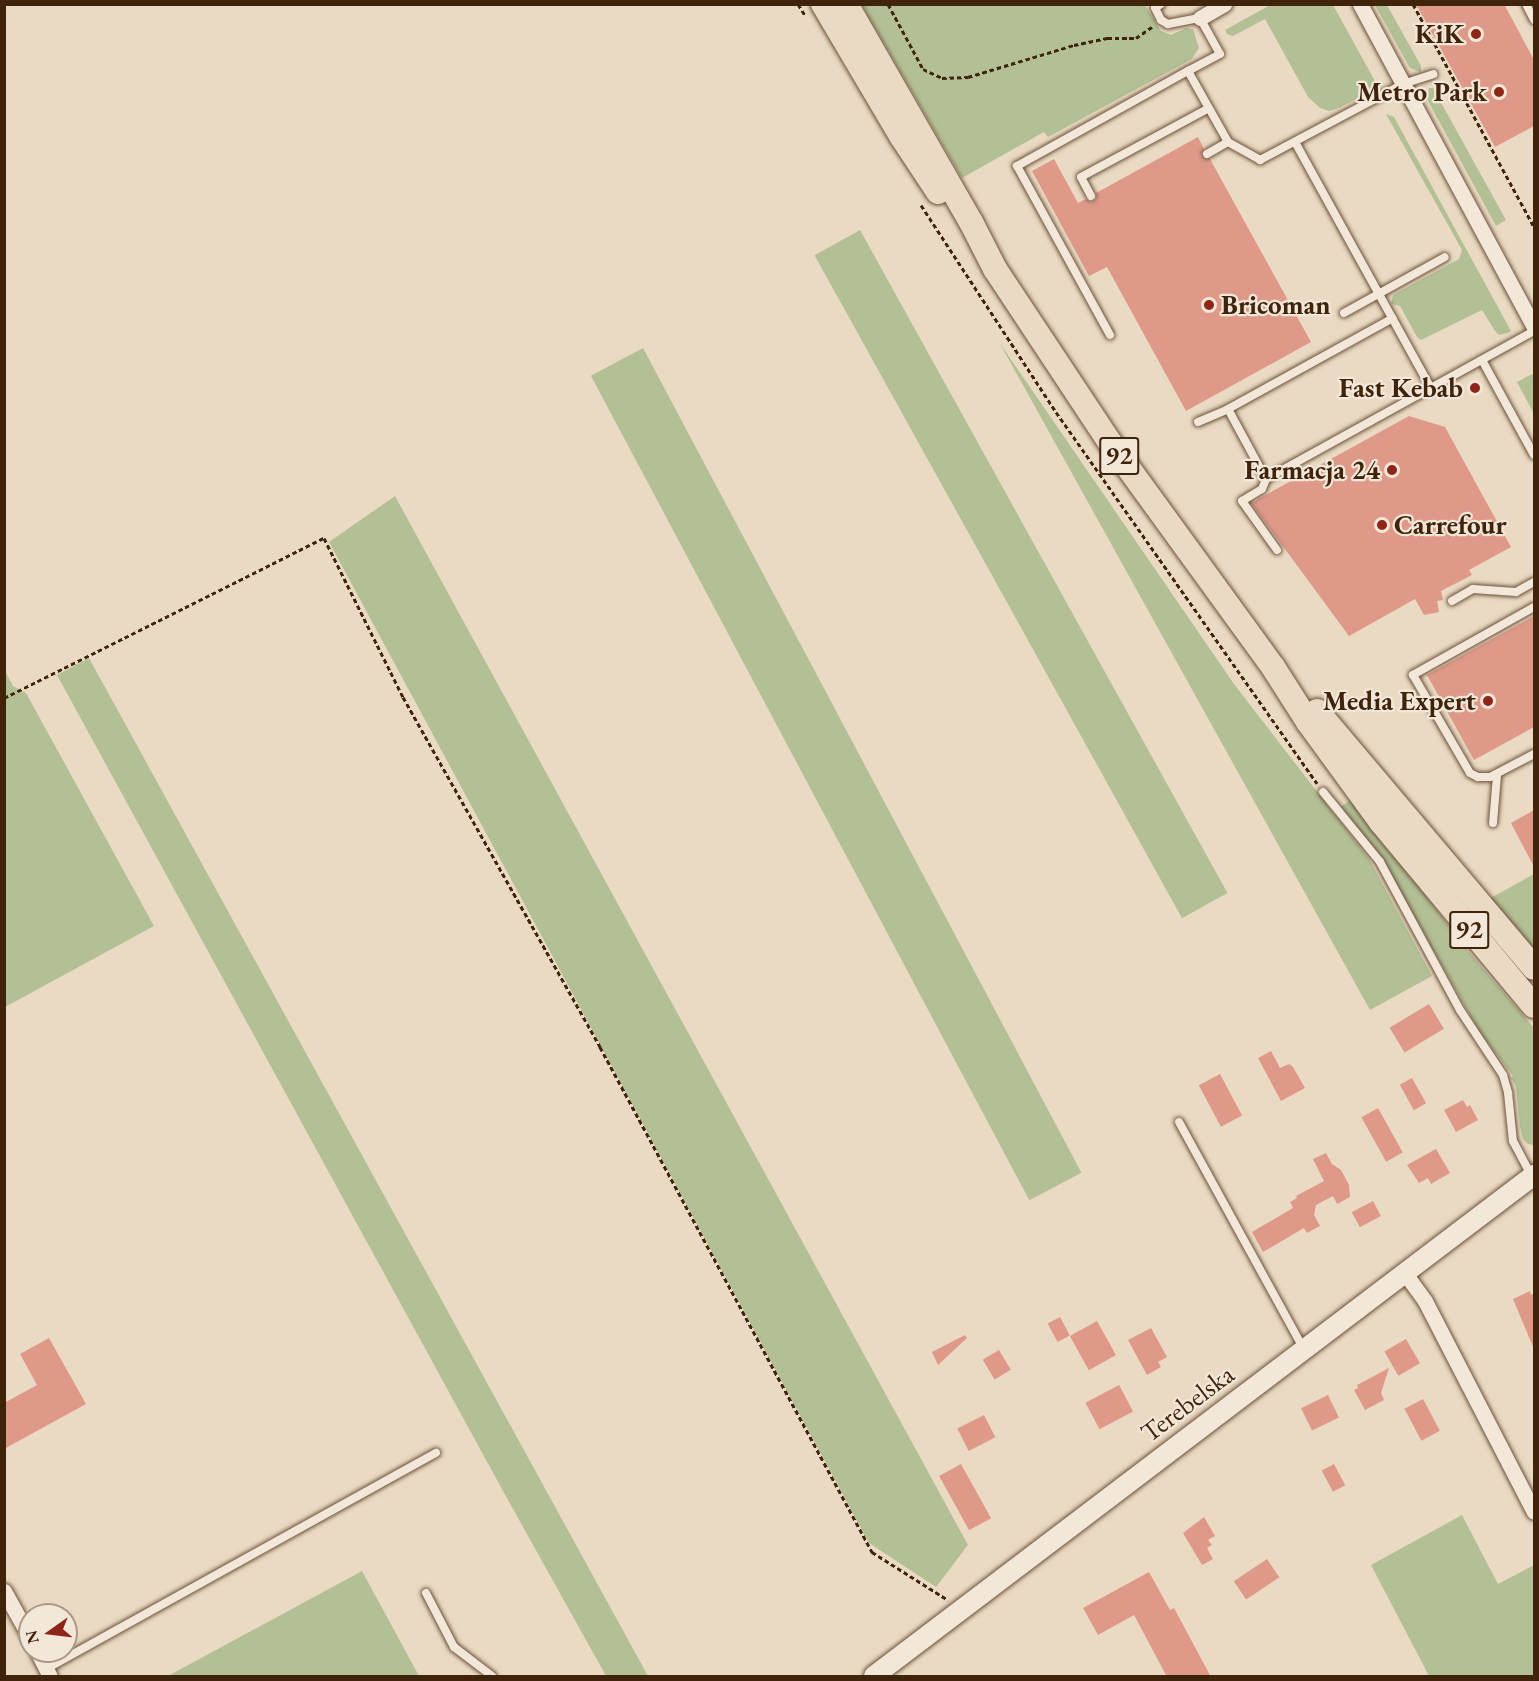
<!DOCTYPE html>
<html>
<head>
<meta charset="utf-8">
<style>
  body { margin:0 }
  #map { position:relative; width:1539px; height:1681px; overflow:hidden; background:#ebdac3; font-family:"EB Garamond",serif }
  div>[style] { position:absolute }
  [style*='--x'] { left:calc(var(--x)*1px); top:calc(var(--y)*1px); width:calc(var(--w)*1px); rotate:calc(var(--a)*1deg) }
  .green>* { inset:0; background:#b3c096; transform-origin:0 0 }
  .building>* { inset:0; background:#df9989; transform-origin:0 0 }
  .path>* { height:3px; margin-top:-1.5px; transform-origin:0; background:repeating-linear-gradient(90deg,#40230b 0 4.5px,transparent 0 7.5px) }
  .roads { filter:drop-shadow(0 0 2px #6b5139) drop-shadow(0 0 2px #6b5139) }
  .service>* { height:8px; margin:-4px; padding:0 4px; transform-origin:4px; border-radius:4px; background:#f2e7d8 }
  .minor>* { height:15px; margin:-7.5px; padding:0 7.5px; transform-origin:7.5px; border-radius:7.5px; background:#f2e7d8 }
  .tertiary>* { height:20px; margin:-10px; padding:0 10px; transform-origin:10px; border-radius:10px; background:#f2e7d8 }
  .primary>* { height:24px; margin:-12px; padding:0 12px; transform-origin:12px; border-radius:12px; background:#ebdac3 }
  .dots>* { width:16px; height:16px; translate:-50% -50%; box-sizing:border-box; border:3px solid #f2e7d8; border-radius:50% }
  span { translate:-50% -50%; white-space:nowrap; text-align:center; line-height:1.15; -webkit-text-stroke:4.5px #f2e7d8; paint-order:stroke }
  .shield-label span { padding:2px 4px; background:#f2e7d8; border:2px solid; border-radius:4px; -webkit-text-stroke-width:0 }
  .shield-label { font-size:26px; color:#40230b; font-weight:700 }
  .poi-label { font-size:27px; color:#40230b; font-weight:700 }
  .right { translate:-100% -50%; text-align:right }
  .left { translate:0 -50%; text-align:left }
  .street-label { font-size:27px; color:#40230b }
  .frame { position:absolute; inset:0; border:6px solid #40230b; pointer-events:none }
  .north { position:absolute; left:18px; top:1603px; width:60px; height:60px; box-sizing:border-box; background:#f2e7d8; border:2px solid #ab9986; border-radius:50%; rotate:256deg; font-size:16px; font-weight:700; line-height:24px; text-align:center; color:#40230b }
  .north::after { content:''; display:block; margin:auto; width:21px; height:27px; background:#8f2418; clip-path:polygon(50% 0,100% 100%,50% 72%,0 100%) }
</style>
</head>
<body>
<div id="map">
  <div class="green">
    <i style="clip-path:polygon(1272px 4px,1333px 5px,1375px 81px,1371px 87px,1362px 96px,1339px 108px,1329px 111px,1320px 108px,1308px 97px,1265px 19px,1233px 36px,1227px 34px,1225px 30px)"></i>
    <i style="clip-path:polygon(862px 5px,1145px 5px,1161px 31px,1171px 35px,1186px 28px,1193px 29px,1199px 48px,1192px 59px,1048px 137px,1044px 132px,962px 178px)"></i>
    <i style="clip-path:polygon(1375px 5px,1387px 5px,1421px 66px,1421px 72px,1410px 68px)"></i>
    <i style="clip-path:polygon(1429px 88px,1433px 88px,1506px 220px,1496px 226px,1427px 99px)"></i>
    <i style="clip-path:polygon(1386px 114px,1394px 117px,1511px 331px,1508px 333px,1499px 335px,1495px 331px,1482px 310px,1421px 340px,1417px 337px,1400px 306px,1391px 304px,1393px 295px,1459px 259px,1462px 250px)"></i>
    <i style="left:860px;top:230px;width:758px;height:52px;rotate:61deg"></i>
    <i style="clip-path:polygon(999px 342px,1234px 684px,1369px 859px,1432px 976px,1370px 1010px)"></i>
    <i style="left:643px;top:348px;width:934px;height:59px;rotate:62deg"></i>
    <i style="clip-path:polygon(1532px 374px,1534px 374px,1534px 414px,1517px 382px)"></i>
    <i style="clip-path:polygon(395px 496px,968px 1545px,936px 1587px,869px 1543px,329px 542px)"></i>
    <i style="clip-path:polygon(89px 658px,648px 1676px,606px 1676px,503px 1491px,57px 675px)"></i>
    <i style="clip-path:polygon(4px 669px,13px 686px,26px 693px,154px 926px,5px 1007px)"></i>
    <i style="clip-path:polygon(1354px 797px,1461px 943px,1534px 1028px,1534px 1145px,1528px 1144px,1523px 1139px,1520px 1127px,1516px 1086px,1511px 1078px,1513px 1076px,1479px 1031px,1381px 858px,1341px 807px)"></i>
    <i style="clip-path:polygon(1534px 874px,1534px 955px,1487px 900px)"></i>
    <i style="clip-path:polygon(1462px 1515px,1498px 1584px,1534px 1565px,1534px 1676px,1429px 1676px,1371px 1565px)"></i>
    <i style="clip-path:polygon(362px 1571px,419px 1676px,168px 1676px)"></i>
  </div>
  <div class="building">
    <i style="clip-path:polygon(1416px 4px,1504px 4px,1534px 60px,1534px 126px,1495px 147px)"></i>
    <i style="clip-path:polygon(1198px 137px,1204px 149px,1202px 156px,1210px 159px,1311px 342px,1186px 411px,1107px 267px,1089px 276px,1032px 171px,1054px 159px,1078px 203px,1086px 199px,1091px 202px,1096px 199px,1096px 193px)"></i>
    <i style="clip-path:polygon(1409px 416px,1445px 427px,1511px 547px,1469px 570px,1472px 575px,1441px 591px,1443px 600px,1437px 601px,1439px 612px,1424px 615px,1415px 599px,1349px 636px,1251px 503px)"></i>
    <i style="clip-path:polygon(1534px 616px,1534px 727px,1474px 760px,1427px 675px)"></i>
    <i style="clip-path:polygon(1534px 810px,1534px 867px,1511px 823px)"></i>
    <i style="left:1429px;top:1004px;width:29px;height:46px;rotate:59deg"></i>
    <i style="clip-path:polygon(1271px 1051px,1280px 1068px,1289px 1064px,1293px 1067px,1305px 1088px,1281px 1101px,1258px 1058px)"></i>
    <i style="left:1220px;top:1074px;width:47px;height:24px;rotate:62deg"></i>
    <i style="left:1412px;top:1078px;width:29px;height:14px;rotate:61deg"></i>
    <i style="clip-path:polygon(1463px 1100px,1467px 1107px,1470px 1105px,1478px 1120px,1456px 1132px,1444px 1110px)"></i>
    <i style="left:1378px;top:1108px;width:51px;height:19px;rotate:61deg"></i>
    <i style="clip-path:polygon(1436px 1149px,1450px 1173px,1431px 1184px,1428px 1178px,1419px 1183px,1407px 1165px)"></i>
    <i style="clip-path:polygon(1326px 1153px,1332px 1164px,1341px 1170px,1349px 1185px,1350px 1197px,1337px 1204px,1333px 1196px,1316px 1205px,1314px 1215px,1320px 1226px,1307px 1233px,1304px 1228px,1263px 1252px,1252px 1232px,1293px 1208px,1290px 1202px,1297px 1198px,1296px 1196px,1324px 1181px,1313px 1159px)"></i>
    <i style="left:1373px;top:1201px;width:17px;height:24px;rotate:62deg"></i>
    <i style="clip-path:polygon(1530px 1291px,1531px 1295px,1534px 1293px,1534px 1349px,1513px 1299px)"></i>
    <i style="left:1060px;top:1317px;width:21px;height:14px;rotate:62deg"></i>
    <i style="left:1097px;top:1321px;width:39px;height:31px;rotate:61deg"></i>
    <i style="clip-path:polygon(1151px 1328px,1167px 1357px,1158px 1362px,1161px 1367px,1147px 1375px,1128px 1340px)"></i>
    <i style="clip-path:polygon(965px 1335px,967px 1338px,938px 1365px,932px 1352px)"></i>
    <i style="clip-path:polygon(49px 1338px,86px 1404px,4px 1449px,4px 1403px,37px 1385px,20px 1354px)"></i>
    <i style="left:1406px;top:1339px;width:28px;height:25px;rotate:60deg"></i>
    <i style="left:999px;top:1350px;width:23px;height:19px;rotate:59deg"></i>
    <i style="clip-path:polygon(1389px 1368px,1381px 1393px,1384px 1400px,1365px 1410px,1354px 1390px,1358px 1388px,1357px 1385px)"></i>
    <i style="left:1119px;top:1385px;width:30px;height:38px;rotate:62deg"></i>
    <i style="left:1328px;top:1395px;width:25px;height:30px;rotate:64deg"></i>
    <i style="left:1423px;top:1399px;width:36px;height:21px;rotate:62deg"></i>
    <i style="left:984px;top:1415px;width:25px;height:30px;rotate:63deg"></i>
    <i style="left:961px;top:1464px;width:62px;height:25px;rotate:61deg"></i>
    <i style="left:1334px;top:1464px;width:24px;height:14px;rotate:62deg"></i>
    <i style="clip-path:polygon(1204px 1517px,1215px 1536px,1208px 1540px,1212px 1545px,1207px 1548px,1213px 1559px,1202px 1565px,1183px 1533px)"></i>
    <i style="left:1267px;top:1559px;width:22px;height:40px;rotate:56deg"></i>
    <i style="clip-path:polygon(1149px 1572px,1170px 1610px,1174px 1608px,1211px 1677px,1167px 1677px,1134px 1615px,1098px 1635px,1083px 1608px)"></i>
  </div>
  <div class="path">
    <i style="--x:798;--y:4;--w:15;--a:58"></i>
    <i style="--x:888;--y:4;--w:74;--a:61.7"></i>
    <i style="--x:923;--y:69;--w:21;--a:25"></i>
    <i style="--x:942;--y:78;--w:26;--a:-2"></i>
    <i style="--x:968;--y:77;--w:111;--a:-16.8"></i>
    <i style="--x:1074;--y:45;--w:34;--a:-12"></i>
    <i style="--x:1107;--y:38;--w:29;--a:0"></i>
    <i style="--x:1136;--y:38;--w:21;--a:-35"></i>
    <i style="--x:1413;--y:4;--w:254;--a:61.5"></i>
    <i style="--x:921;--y:205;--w:247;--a:56.9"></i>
    <i style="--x:1056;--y:412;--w:454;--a:54.9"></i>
    <i style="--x:4;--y:698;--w:358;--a:-26.6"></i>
    <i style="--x:324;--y:538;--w:178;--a:63.6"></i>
    <i style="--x:403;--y:697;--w:402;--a:60.6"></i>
    <i style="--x:600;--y:1047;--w:574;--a:61.69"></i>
    <i style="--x:872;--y:1552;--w:90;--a:32.3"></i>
  </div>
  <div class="roads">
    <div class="service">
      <i style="--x:1161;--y:4;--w:7;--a:146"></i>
      <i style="--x:1155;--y:8;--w:13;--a:63"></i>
      <i style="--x:1161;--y:20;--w:8;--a:30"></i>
      <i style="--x:1168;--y:24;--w:33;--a:-11"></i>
      <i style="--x:1200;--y:18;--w:41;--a:60.9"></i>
      <i style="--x:1220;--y:54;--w:36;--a:152"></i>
      <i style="--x:1188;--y:71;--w:81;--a:60.6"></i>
      <i style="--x:1228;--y:142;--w:37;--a:29"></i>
      <i style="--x:1260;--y:160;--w:162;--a:-28"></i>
      <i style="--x:1403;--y:84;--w:32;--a:-18"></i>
      <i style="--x:1526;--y:4;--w:18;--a:63"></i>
      <i style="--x:1295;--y:142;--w:281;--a:61.1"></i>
      <i style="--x:1207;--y:154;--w:24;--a:-30"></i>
      <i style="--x:1091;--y:196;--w:21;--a:-118"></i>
      <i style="--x:1081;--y:177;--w:145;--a:-28.3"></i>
      <i style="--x:1344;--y:313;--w:115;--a:-29"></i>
      <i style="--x:1110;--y:335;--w:193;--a:-118.8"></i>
      <i style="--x:1017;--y:166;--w:196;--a:-29.1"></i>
      <i style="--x:1482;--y:360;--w:108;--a:61.3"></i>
      <i style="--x:1228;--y:409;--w:80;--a:61.5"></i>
      <i style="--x:1198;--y:422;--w:33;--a:-23"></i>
      <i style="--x:1228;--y:409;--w:188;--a:-28.9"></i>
      <i style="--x:1277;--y:550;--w:60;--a:-125.5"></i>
      <i style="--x:1242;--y:501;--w:23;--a:-31"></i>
      <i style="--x:1262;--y:489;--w:11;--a:-68"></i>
      <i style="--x:1266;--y:479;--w:306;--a:-28.9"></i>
      <i style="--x:1452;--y:601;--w:24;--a:-30"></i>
      <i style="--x:1473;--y:589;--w:43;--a:4"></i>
      <i style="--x:1516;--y:592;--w:21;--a:-29"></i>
      <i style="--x:1534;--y:607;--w:139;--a:150.7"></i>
      <i style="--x:1413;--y:675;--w:113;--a:59.8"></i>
      <i style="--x:1470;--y:773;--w:9;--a:27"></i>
      <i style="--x:1478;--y:777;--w:12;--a:0"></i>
      <i style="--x:1490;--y:777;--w:50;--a:-27.6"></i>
      <i style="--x:1323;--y:792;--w:90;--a:50.8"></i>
      <i style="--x:1380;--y:862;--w:168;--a:61.6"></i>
      <i style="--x:1460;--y:1010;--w:78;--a:56.5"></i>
      <i style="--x:1503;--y:1075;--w:19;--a:74"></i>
      <i style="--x:1508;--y:1093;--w:48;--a:84.1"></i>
      <i style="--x:1513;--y:1141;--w:38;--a:62"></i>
      <i style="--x:1493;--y:823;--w:48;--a:-85.2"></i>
      <i style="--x:1179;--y:1122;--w:258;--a:61.2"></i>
      <i style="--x:426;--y:1593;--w:61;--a:62.6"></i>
      <i style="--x:454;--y:1647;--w:48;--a:37.3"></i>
      <i style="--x:46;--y:1669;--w:446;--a:-29"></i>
    </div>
    <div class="minor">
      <i style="--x:1360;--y:4;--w:367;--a:61.7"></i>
      <i style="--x:1200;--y:18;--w:28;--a:-30"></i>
      <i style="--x:1404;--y:1272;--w:36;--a:54"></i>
      <i style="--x:1425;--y:1301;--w:237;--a:62.7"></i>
      <i style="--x:4;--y:1591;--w:54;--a:61"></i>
      <i style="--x:37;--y:1651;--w:28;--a:63"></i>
    </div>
    <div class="tertiary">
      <i style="--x:874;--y:1676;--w:829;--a:-37.2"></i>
    </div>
    <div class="primary">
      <i style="--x:823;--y:4;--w:153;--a:59.4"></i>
      <i style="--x:901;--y:136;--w:67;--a:56.5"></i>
      <i style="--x:846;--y:4;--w:251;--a:60.2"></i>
      <i style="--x:971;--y:222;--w:53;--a:62.9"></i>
      <i style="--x:995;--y:269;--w:210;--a:56.5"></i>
      <i style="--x:1111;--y:444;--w:276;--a:54"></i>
      <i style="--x:1273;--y:667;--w:65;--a:57.5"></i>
      <i style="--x:1308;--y:722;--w:124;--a:53.9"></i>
      <i style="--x:1381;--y:822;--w:239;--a:50.3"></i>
      <i style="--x:1317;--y:711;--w:336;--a:49.8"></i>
    </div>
  </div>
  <div class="dots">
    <i style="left:1476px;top:34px;background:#8f2418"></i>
    <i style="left:1499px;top:92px;background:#8f2418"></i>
    <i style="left:1209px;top:305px;background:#8f2418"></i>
    <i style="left:1475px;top:388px;background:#8f2418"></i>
    <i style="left:1392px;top:470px;background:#8f2418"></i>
    <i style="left:1382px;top:525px;background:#8f2418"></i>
    <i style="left:1488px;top:701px;background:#8f2418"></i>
  </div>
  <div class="shield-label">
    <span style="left:1119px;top:456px">92</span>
    <span style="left:1469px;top:930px">92</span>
  </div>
  <div class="poi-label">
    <span class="right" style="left:1464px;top:34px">KiK</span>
    <span class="right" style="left:1487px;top:92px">Metro Park</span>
    <span class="left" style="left:1221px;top:305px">Bricoman</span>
    <span class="right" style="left:1463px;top:388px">Fast Kebab</span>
    <span class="right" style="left:1380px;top:470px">Farmacja 24</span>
    <span class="left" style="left:1394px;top:525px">Carrefour</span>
    <span class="right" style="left:1476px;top:701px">Media Expert</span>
  </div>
  <div class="street-label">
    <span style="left:1187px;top:1403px;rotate:-37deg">Terebelska</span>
  </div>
  <div class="frame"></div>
  <div class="north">N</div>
</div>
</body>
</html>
